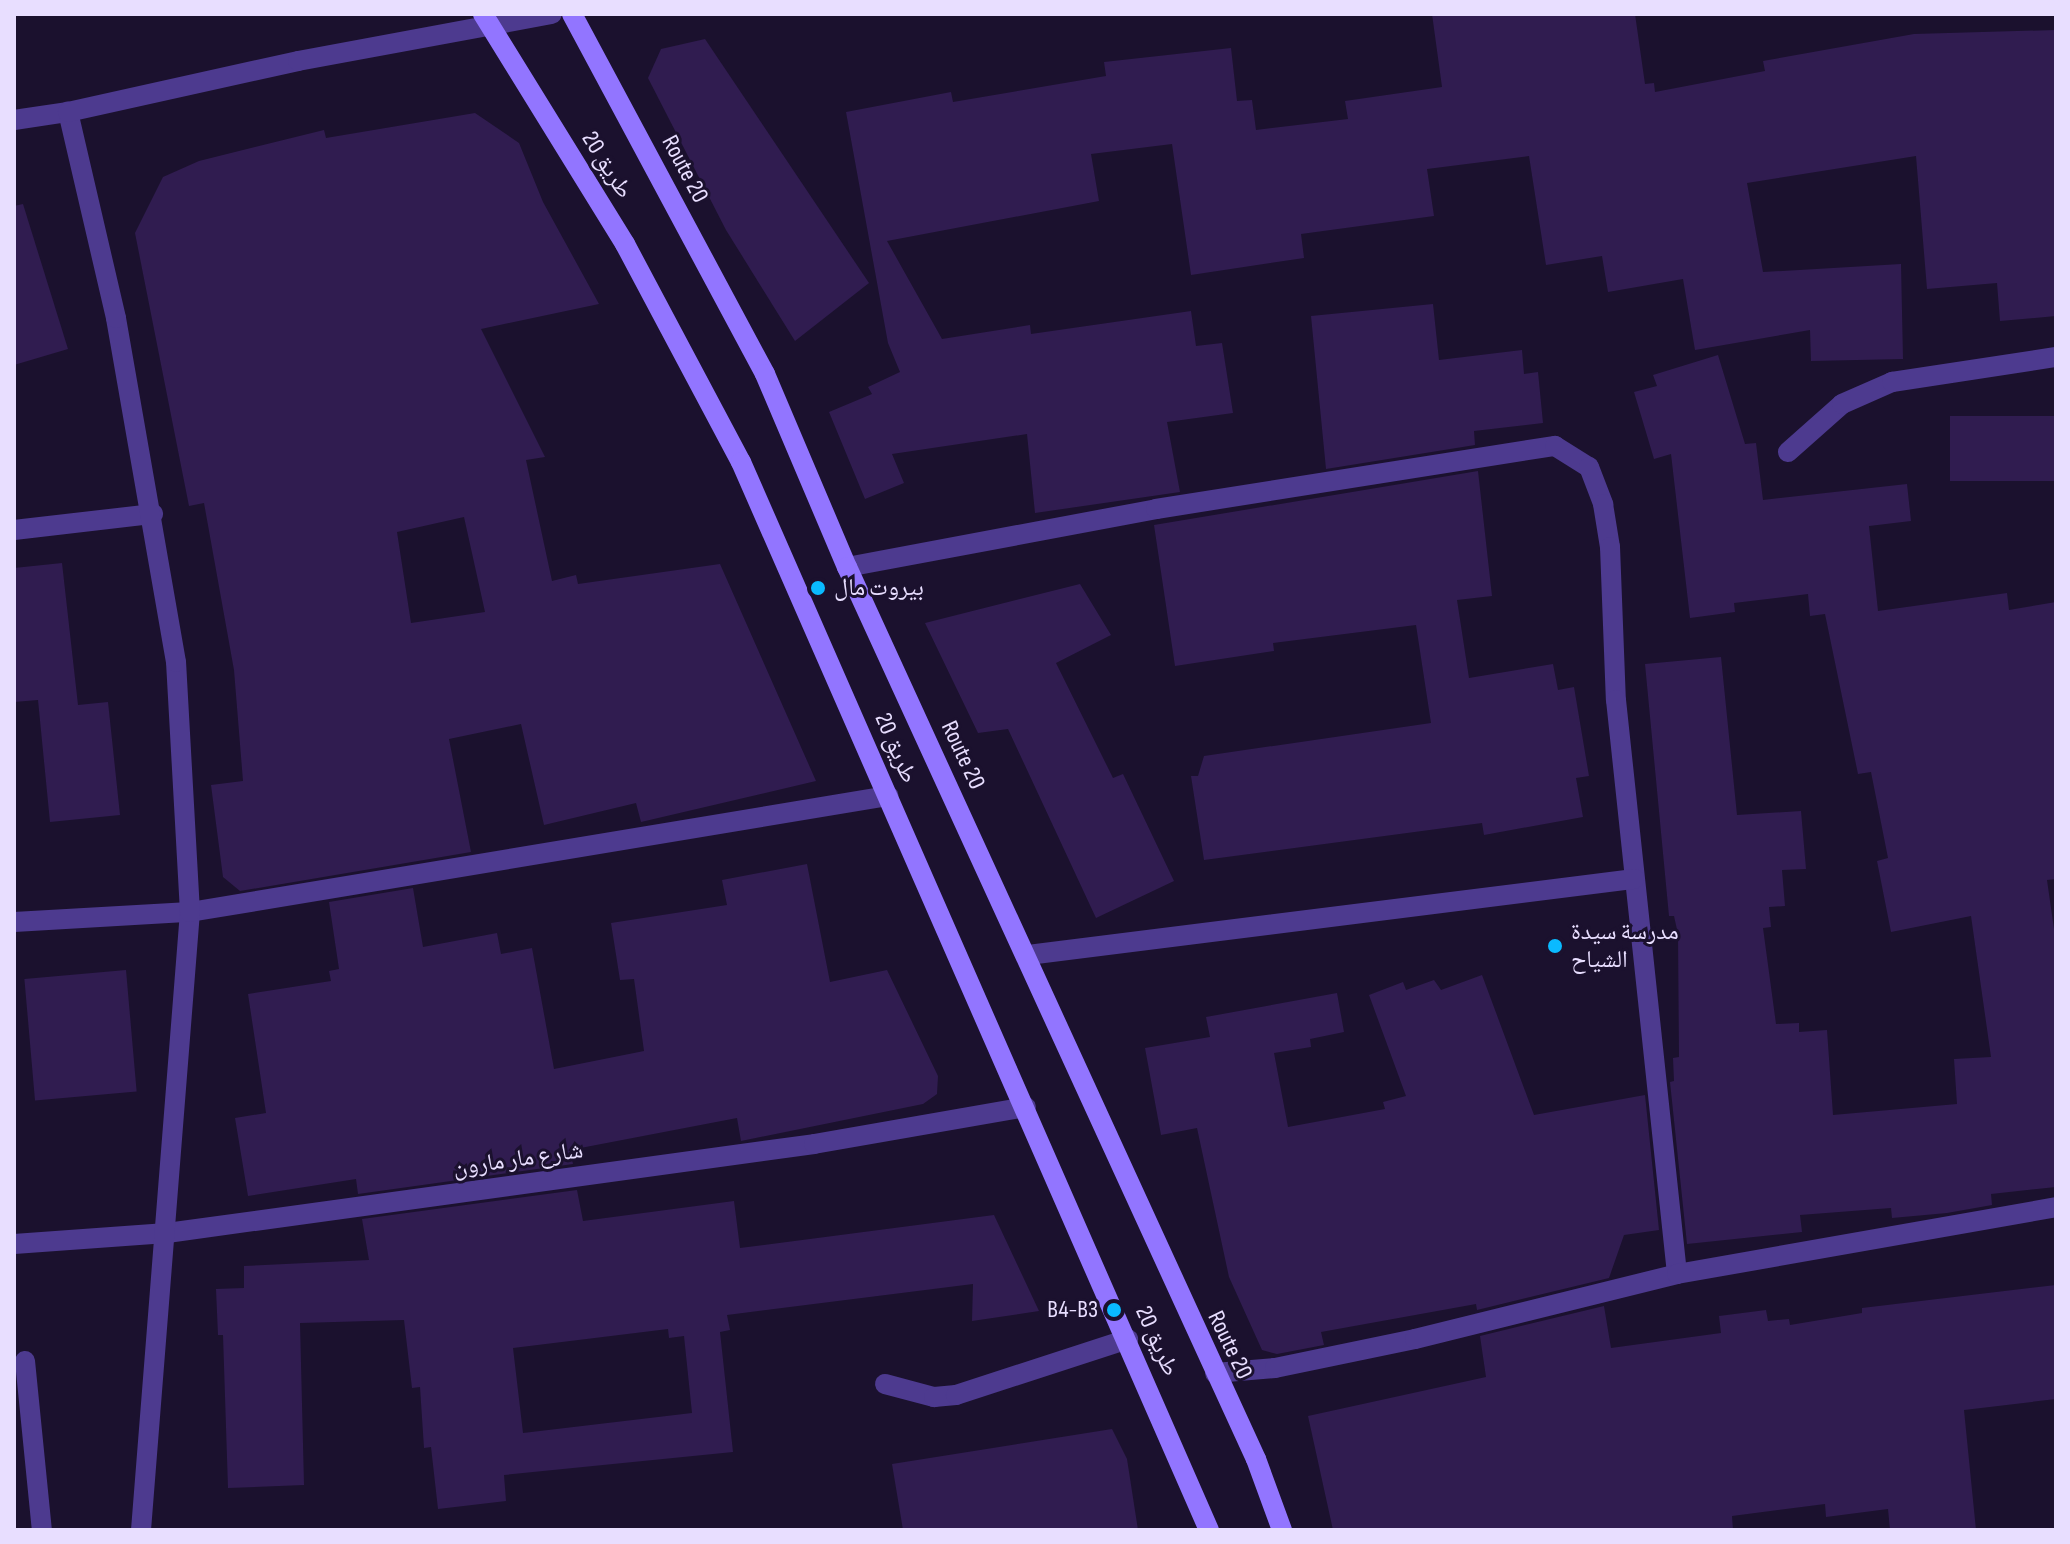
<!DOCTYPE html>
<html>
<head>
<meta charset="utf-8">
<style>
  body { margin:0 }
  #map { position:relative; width:2070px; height:1544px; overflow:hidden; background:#1b112e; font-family:"Sofia Sans Condensed","Noto Naskh Arabic",sans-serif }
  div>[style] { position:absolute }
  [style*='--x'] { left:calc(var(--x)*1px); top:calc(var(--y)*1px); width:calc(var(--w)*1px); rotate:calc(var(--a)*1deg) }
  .building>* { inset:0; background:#301c50; transform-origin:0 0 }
  .service>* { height:20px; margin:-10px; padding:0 10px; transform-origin:10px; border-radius:10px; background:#4d3a8f }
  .minor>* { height:20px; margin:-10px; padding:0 10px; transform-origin:10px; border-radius:10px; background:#4d3a8f }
  .tertiary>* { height:20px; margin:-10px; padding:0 10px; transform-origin:10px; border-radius:10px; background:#4d3a8f }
  .secondary>* { height:20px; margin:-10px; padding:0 10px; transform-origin:10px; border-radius:10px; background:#9275ff }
  .dots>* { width:22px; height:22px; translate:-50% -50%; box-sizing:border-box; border:4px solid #1b112e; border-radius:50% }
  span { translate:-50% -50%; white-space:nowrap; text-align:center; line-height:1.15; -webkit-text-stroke:6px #1b112e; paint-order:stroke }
  .street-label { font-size:24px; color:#e8deff }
  .poi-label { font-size:24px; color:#e8deff }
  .left { translate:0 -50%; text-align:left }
  .right { translate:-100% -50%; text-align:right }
  .frame { position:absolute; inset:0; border:16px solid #e8deff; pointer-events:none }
</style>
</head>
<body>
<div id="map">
  <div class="building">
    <i style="clip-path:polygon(1432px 14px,1635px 14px,1645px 84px,1654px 83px,1655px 92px,1765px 71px,1763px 61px,1914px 34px,2056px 30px,2056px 316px,2000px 321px,1997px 283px,1927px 289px,1916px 156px,1747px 183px,1763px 272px,1901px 264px,1903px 359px,1811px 361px,1810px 330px,1695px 350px,1683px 279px,1608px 292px,1602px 256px,1546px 265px,1529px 156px,1427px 169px,1434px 216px,1301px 234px,1304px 258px,1191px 275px,1172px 144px,1091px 154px,1099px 201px,887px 241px,942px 339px,1030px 325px,1031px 334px,1191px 311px,1196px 346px,1222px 343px,1233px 413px,1167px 422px,1180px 492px,1035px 513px,1027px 434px,892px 454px,904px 483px,865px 499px,829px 412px,872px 394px,868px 387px,900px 372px,888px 343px,846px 112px,951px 92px,953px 102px,1106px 76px,1104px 62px,1231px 48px,1237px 101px,1252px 100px,1256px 130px,1348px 119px,1345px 101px,1442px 87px)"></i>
    <i style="clip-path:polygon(705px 39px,869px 283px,795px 341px,726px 230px,648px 78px,661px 49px)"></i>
    <i style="clip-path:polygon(evenodd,475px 113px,519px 143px,543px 202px,599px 304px,481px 329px,545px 457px,526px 460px,552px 581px,576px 575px,578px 584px,720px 564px,816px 781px,641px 822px,636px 803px,544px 825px,521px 724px,449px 739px,471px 852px,240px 891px,223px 877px,211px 785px,243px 781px,234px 670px,204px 503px,189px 506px,135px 233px,163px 177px,199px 161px,324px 130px,326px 138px,475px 113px,464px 517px,485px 612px,411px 623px,397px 532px,464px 517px)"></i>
    <i style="clip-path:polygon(23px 204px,68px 349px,14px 365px,14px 206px)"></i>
    <i style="clip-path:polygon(1433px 304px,1439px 360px,1522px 350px,1524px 374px,1538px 372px,1543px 423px,1474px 431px,1475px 445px,1326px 469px,1311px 316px)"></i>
    <i style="clip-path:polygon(1718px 355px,1745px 444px,1756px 443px,1763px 500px,1907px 484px,1911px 521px,1869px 526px,1878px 611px,2007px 593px,2009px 610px,2056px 602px,2056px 879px,2047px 880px,2056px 943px,2056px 1187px,1991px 1194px,1992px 1205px,1947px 1213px,1892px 1218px,1891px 1208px,1800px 1215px,1802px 1232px,1687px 1244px,1670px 1082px,1674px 1081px,1673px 1058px,1679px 1057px,1678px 934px,1674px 916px,1669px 916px,1645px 664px,1721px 657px,1737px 815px,1801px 811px,1806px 869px,1782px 870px,1785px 906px,1769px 907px,1771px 927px,1763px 928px,1776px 1024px,1799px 1023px,1799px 1032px,1827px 1030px,1833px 1115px,1957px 1104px,1954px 1059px,1991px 1057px,1971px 916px,1891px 932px,1877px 861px,1888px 858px,1871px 772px,1858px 774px,1825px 614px,1810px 616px,1808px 594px,1734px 603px,1735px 612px,1690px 618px,1671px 454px,1654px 459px,1634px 392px,1657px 386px,1653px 375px)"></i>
    <i style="left:2056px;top:416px;width:65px;height:106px;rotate:90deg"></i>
    <i style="clip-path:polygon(1478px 471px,1492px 596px,1457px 600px,1469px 678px,1553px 664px,1558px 690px,1574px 687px,1589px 776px,1576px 778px,1583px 817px,1484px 835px,1482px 823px,1204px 860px,1191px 776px,1198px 776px,1204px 756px,1431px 723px,1416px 625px,1273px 643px,1274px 651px,1175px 666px,1154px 525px)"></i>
    <i style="clip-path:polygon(62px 563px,78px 705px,108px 702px,120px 815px,50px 822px,38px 700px,14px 702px,14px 568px)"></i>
    <i style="clip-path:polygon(1080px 584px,1111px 635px,1056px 663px,1113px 778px,1123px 774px,1174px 881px,1096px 918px,1008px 729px,978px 733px,925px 623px)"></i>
    <i style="clip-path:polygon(807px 864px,830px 982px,887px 970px,938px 1076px,937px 1094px,923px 1104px,741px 1141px,737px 1118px,570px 1150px,573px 1164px,358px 1194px,356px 1179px,248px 1196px,235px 1118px,266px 1113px,248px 994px,331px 981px,329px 971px,339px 969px,329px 902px,413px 888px,423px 947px,497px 933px,501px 954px,532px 948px,554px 1069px,644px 1051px,634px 979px,620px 980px,611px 923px,727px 905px,722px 880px)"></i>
    <i style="left:126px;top:970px;width:122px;height:102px;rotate:85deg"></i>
    <i style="clip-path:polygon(1482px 975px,1534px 1115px,1645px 1095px,1659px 1230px,1624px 1235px,1609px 1278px,1477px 1310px,1476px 1304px,1321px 1332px,1324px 1345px,1277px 1354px,1262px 1350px,1229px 1277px,1197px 1128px,1161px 1135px,1145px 1048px,1210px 1037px,1206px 1017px,1337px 993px,1344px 1032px,1310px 1039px,1311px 1047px,1274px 1053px,1288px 1127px,1385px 1109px,1383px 1102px,1406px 1096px,1369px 995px,1403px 982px,1406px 990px,1434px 980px,1441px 990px)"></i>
    <i style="clip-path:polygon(evenodd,577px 1190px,583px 1221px,734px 1201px,740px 1248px,994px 1215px,1039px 1311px,972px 1321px,973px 1284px,727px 1315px,730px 1330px,720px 1332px,733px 1452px,504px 1475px,506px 1501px,438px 1509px,431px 1447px,424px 1448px,420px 1387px,412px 1388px,404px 1320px,300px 1323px,304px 1485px,228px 1488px,223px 1335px,218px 1335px,216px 1289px,244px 1288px,244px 1266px,369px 1260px,362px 1219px,577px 1190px,668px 1329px,669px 1338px,684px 1336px,692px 1413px,523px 1433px,513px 1348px,668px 1329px)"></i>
    <i style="clip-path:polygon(2056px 1285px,2056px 1399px,1964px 1410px,1976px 1530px,1890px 1530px,1888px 1509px,1826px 1517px,1825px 1504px,1732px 1516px,1733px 1530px,1333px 1530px,1308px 1416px,1486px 1377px,1480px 1336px,1604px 1306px,1611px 1348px,1721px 1333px,1719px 1316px,1766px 1310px,1768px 1321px,1789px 1319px,1790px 1325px,1862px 1313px,1862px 1308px)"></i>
    <i style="clip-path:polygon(1112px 1429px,1127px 1459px,1138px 1530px,903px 1530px,892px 1464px)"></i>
  </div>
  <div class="service">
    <i style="--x:1788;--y:452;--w:72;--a:-41.6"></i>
    <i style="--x:1842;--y:404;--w:55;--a:-23.7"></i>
    <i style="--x:1892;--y:382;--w:166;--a:-8.7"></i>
    <i style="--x:25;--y:1361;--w:170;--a:84.3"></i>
    <i style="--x:885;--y:1384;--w:51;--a:14.9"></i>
    <i style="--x:934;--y:1397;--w:22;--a:-5"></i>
    <i style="--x:956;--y:1395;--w:181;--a:-18"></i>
  </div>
  <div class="minor">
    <i style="--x:14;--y:120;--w:55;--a:-8.4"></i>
    <i style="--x:14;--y:530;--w:140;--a:-6.6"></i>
    <i style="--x:847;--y:567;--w:314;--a:-10.6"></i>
    <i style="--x:1156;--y:509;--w:404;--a:-9"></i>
    <i style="--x:1555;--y:446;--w:40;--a:32"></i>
    <i style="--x:1589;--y:467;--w:40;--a:69"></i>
    <i style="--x:1603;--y:504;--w:44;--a:80.8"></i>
    <i style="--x:1610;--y:547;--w:153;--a:87.8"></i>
    <i style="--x:1616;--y:700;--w:577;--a:83.93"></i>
    <i style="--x:14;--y:922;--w:176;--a:-3.3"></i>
    <i style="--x:190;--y:912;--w:708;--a:-9.44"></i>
    <i style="--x:1028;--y:955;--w:611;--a:-7.15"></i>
    <i style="--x:14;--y:1244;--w:153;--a:-4.1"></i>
    <i style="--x:167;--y:1233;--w:653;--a:-7.83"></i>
    <i style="--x:814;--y:1144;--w:215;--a:-9.9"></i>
    <i style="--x:1215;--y:1373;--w:60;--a:-4.8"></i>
    <i style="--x:1275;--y:1368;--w:143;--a:-11.7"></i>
    <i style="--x:1415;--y:1339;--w:270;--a:-13.9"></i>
    <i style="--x:1677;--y:1274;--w:385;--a:-10"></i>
  </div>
  <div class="tertiary">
    <i style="--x:141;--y:1530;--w:620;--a:-85.47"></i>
    <i style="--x:190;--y:912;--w:250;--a:-93.2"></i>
    <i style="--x:176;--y:662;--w:349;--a:-99.9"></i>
    <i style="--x:116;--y:318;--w:212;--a:-103.1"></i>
    <i style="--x:68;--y:112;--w:236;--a:-12.5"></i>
    <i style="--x:298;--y:61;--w:258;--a:-10.5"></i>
  </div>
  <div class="secondary">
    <i style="--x:483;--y:14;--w:270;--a:58.3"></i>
    <i style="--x:625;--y:244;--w:247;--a:62"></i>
    <i style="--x:741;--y:462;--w:1166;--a:66.34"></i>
    <i style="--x:572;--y:14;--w:408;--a:61.8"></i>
    <i style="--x:765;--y:374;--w:210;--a:67"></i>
    <i style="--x:847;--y:567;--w:981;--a:65.37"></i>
    <i style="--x:1256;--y:1459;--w:76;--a:69.9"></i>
  </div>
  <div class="dots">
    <i style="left:818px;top:588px;background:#0abaff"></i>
    <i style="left:1555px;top:946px;background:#0abaff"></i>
    <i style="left:1114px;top:1310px;background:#0abaff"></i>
  </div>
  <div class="street-label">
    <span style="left:607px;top:165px;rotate:58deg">طريق 20</span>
    <span style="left:685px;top:169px;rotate:62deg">Route 20</span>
    <span style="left:896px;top:748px;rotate:67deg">طريق 20</span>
    <span style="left:963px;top:755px;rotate:65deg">Route 20</span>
    <span style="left:518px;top:1159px;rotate:-8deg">شارع مار مارون</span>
    <span style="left:1157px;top:1341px;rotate:66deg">طريق 20</span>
    <span style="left:1230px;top:1345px;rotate:64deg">Route 20</span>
  </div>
  <div class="poi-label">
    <span class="left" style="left:834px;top:588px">بیروت مال</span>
    <span class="left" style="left:1571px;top:946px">مدرسة سيدة<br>الشياح</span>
    <span class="right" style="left:1098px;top:1310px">B4-B3</span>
  </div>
  <div class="frame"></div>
</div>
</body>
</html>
